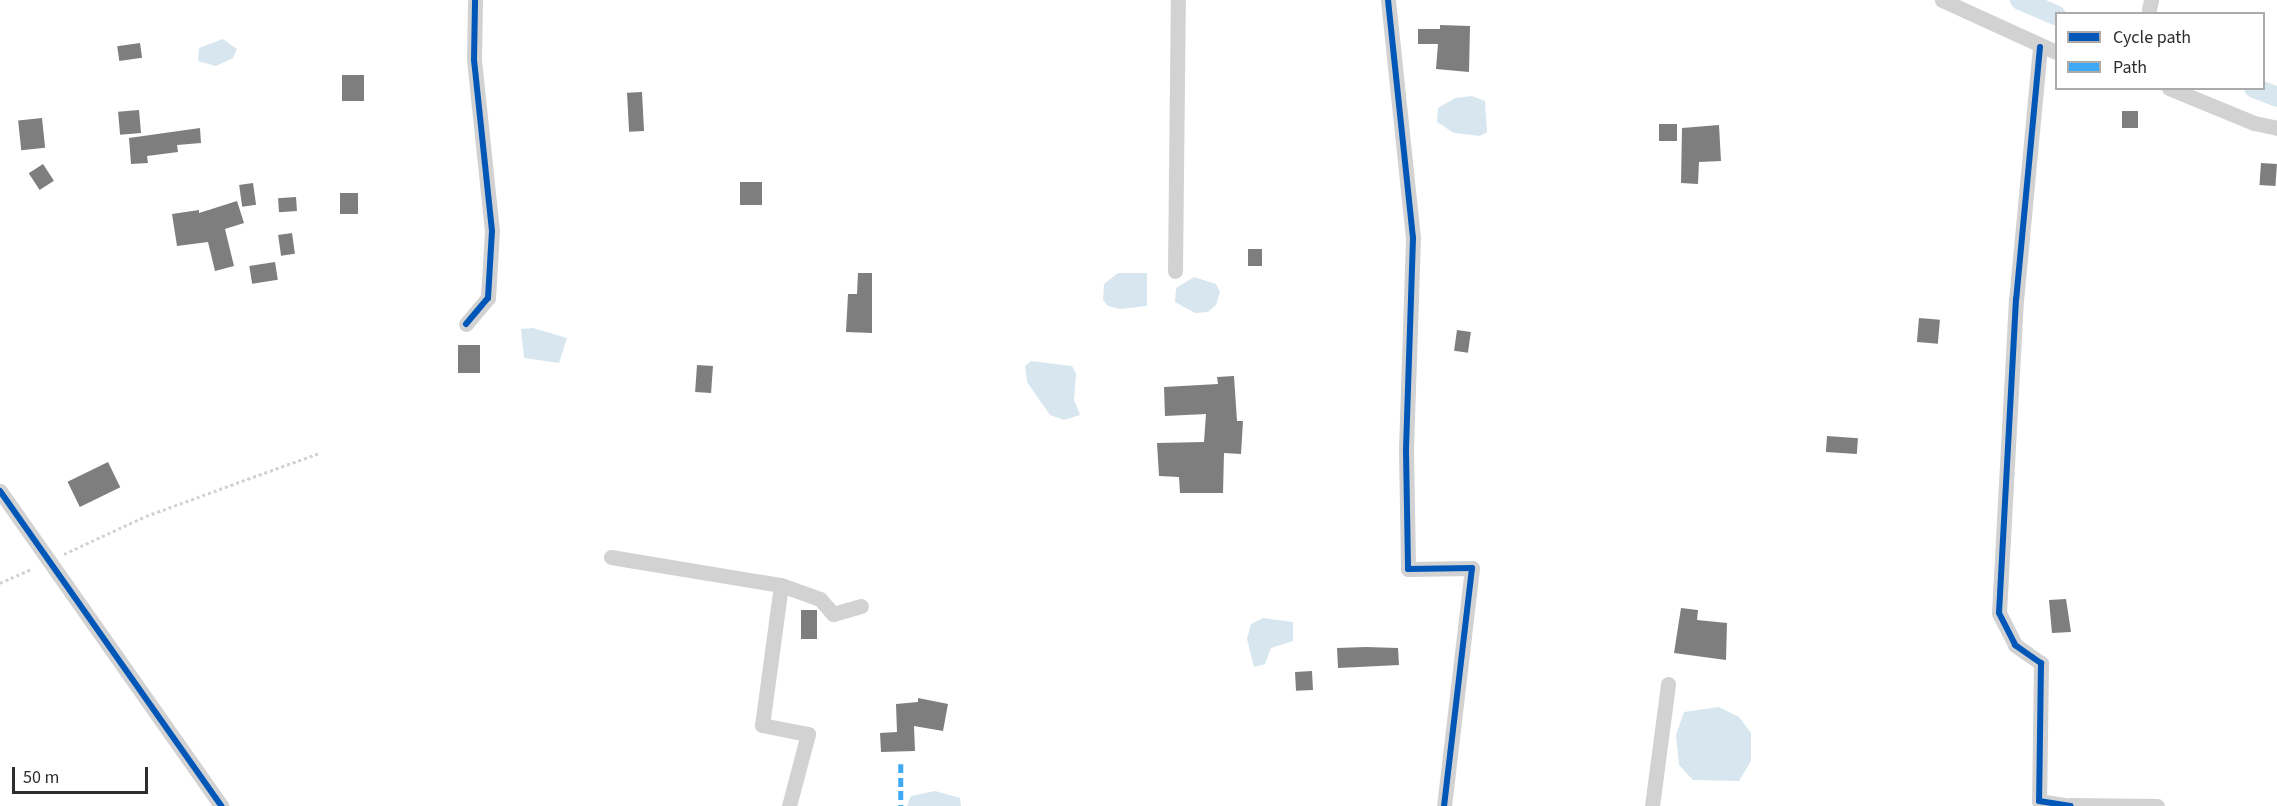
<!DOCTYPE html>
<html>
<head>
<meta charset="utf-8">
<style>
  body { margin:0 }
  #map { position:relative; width:2277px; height:806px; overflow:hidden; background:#fff; font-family:"Source Sans 3",sans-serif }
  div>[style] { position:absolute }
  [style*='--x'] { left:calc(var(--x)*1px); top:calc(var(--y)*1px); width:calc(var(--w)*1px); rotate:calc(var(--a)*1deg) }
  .water>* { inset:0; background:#d8e6ef }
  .canal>* { height:20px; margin:-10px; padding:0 10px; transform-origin:10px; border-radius:10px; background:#d8e6ef }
  .building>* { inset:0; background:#7e7e7e; transform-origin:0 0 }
  .path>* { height:3px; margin-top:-1.5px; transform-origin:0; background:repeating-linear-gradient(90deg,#d2d2d2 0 3px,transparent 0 6px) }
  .minor>* { height:15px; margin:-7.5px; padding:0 7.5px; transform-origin:7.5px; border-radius:7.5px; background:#d2d2d2 }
  .quiet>* { height:4.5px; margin-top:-2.25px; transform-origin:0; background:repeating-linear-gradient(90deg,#3fa9f5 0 9px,transparent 0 13.5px) }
  .cycleway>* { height:6px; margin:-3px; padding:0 3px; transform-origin:3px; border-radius:3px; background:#0057b8 }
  span { translate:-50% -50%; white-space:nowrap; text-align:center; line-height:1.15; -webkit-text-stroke:6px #fff; paint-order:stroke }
  .legend { position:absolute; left:2055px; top:12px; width:210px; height:78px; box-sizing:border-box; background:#fff; border:2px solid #ababab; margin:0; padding:8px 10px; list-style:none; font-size:18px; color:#2d2d2d }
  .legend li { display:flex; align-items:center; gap:12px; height:30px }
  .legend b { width:30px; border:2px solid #ababab }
  .scale { position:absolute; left:12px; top:767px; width:136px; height:27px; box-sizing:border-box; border:3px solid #2d2d2d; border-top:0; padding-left:8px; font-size:18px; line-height:21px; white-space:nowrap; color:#2d2d2d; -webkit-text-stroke:4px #fff; paint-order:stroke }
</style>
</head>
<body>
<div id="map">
  <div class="water">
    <i style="clip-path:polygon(223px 39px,237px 49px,233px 58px,216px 66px,198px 61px,199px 48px)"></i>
    <i style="clip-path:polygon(1472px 96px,1485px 101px,1487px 132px,1480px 136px,1454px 133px,1437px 122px,1438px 108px,1455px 98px)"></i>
    <i style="clip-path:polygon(1118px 273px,1147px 273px,1147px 306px,1120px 309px,1108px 306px,1103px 300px,1104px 284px)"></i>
    <i style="clip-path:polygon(1194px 277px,1216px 284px,1220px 292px,1216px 305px,1208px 312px,1195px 313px,1175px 302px,1176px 288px)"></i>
    <i style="clip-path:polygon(533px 328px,567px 338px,559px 363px,524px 358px,521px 329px)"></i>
    <i style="clip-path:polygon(1031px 361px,1072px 366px,1076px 374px,1074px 400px,1080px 415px,1064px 420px,1050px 415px,1027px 382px,1025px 366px)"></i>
    <i style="clip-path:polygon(1263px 618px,1293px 622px,1293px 641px,1271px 648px,1265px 664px,1254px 667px,1247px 639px,1251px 624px)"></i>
    <i style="clip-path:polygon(1719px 707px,1739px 717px,1751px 733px,1751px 761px,1739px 781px,1693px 780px,1679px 765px,1676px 735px,1684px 712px)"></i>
    <i style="clip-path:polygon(935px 791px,960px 798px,961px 806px,907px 806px,911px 796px)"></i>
  </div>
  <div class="canal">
    <i style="--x:2020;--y:0;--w:39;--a:23"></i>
    <i style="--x:2254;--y:88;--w:25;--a:21"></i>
  </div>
  <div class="building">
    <i style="clip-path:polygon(1440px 25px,1470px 26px,1469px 72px,1436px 69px,1438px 44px,1418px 44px,1418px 29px,1440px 29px)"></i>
    <i style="left:140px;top:43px;width:15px;height:23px;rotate:82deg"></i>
    <i style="left:342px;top:75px;width:22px;height:26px"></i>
    <i style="left:642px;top:92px;width:39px;height:15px;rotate:87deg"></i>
    <i style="left:139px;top:110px;width:23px;height:21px;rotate:85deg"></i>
    <i style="left:2122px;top:111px;width:16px;height:17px"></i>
    <i style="left:42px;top:118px;width:30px;height:24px;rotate:84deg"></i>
    <i style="left:1659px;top:124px;width:18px;height:17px"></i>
    <i style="clip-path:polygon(1719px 125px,1721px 161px,1699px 162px,1698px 184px,1681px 183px,1682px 128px)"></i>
    <i style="clip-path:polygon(200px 128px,201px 143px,177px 145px,178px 152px,147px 156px,148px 163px,131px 164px,129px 138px)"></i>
    <i style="left:2261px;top:163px;width:16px;height:22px;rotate:4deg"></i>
    <i style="left:43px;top:164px;width:20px;height:17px;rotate:57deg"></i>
    <i style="left:762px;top:182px;width:23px;height:22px;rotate:90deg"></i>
    <i style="left:253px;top:183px;width:22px;height:14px;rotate:82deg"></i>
    <i style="left:358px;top:193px;width:21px;height:18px;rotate:90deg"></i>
    <i style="left:296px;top:197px;width:14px;height:18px;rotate:86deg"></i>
    <i style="clip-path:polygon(237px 201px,244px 223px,225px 229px,234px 266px,215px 271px,208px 242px,177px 246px,172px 214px,199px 210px,199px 213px)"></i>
    <i style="left:292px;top:233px;width:21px;height:14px;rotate:82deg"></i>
    <i style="left:1248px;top:249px;width:14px;height:17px"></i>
    <i style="left:275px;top:262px;width:18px;height:26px;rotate:81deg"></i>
    <i style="clip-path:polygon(858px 273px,872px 273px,872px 333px,846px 332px,848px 294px,857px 294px)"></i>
    <i style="left:1919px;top:318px;width:21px;height:24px;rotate:5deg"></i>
    <i style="left:1457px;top:330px;width:14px;height:21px;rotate:8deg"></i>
    <i style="left:458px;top:345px;width:22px;height:28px"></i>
    <i style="left:697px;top:365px;width:16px;height:27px;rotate:4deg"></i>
    <i style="clip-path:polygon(1234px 376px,1237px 421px,1243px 421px,1241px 454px,1224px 453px,1223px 493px,1180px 493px,1179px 477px,1159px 476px,1157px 443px,1204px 442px,1206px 414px,1165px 416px,1164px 387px,1218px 384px,1217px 377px)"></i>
    <i style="left:1827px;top:436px;width:31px;height:16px;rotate:4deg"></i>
    <i style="left:108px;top:462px;width:28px;height:45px;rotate:64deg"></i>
    <i style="clip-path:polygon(2066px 599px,2071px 632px,2052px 633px,2049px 600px)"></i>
    <i style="clip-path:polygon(1681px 608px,1698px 610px,1697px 620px,1727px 623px,1726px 660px,1674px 653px)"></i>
    <i style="left:817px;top:610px;width:29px;height:16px;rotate:90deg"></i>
    <i style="clip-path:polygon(1366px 647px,1398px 648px,1399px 665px,1338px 668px,1337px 648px)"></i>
    <i style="left:1312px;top:671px;width:19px;height:17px;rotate:87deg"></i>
    <i style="clip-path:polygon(918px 698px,948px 704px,943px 731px,914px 726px,915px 751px,881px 752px,880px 733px,897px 732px,896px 704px,918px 702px)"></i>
  </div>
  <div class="path">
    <i style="--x:64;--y:554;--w:90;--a:-24.9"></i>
    <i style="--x:146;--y:516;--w:184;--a:-20"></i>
    <i style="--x:0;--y:583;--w:36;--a:-24"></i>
  </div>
  <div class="minor">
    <i style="--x:1388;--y:0;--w:239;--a:84"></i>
    <i style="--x:1413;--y:238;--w:213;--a:91.9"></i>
    <i style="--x:1406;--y:451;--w:118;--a:89"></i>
    <i style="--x:1408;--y:569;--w:64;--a:-0.9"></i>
    <i style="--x:1472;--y:568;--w:240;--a:96.7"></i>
    <i style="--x:1942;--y:0;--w:125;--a:24.5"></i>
    <i style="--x:2149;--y:9;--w:9;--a:-77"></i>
    <i style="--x:2040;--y:47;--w:253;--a:95.4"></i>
    <i style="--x:2016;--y:299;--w:314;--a:93.1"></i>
    <i style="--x:1999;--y:613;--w:36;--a:63"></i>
    <i style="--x:2015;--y:645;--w:32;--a:35"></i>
    <i style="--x:2041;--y:663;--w:138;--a:90.8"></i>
    <i style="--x:2039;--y:801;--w:32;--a:9"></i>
    <i style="--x:2169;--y:88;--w:92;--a:22.4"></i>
    <i style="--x:2254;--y:123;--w:24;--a:12"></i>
    <i style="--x:1175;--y:271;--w:271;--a:-89.4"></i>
    <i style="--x:466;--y:324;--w:34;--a:-50"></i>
    <i style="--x:488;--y:298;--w:67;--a:-86.6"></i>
    <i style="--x:492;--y:231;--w:172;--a:-96"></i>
    <i style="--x:474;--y:60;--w:60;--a:-89"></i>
    <i style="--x:0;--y:491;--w:385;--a:54.9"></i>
    <i style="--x:611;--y:557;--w:172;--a:9.4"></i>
    <i style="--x:781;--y:585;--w:41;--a:19.7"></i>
    <i style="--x:820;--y:599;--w:20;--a:49"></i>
    <i style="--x:833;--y:614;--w:29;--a:-16"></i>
    <i style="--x:781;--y:585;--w:141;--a:97.7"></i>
    <i style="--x:762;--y:725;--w:47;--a:11.1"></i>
    <i style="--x:808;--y:734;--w:74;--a:104.8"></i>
    <i style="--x:2071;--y:805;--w:86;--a:0.7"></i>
    <i style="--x:1652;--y:806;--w:123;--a:-82.5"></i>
  </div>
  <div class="quiet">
    <i style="--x:901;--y:764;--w:42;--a:90"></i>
  </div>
  <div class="cycleway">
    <i style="--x:1388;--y:0;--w:239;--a:84"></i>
    <i style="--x:1413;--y:238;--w:213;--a:91.9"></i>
    <i style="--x:1406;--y:451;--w:118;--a:89"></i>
    <i style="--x:1408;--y:569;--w:64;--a:-0.9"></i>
    <i style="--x:1472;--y:568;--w:240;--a:96.7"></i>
    <i style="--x:2040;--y:47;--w:253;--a:95.4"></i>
    <i style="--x:2016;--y:299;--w:314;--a:93.1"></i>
    <i style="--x:1999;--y:613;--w:36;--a:63"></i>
    <i style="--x:2015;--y:645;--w:32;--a:35"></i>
    <i style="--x:2041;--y:663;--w:138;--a:90.8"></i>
    <i style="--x:2039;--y:801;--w:32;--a:9"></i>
    <i style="--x:466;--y:324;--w:34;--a:-50"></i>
    <i style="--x:488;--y:298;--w:67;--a:-86.6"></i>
    <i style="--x:492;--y:231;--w:172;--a:-96"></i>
    <i style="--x:474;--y:60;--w:60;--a:-89"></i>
    <i style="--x:0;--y:491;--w:385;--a:54.9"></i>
  </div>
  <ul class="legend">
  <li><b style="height:8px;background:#0057b8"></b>Cycle path</li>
  <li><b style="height:8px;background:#3fa9f5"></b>Path</li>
  </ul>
  <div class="scale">50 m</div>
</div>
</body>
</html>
